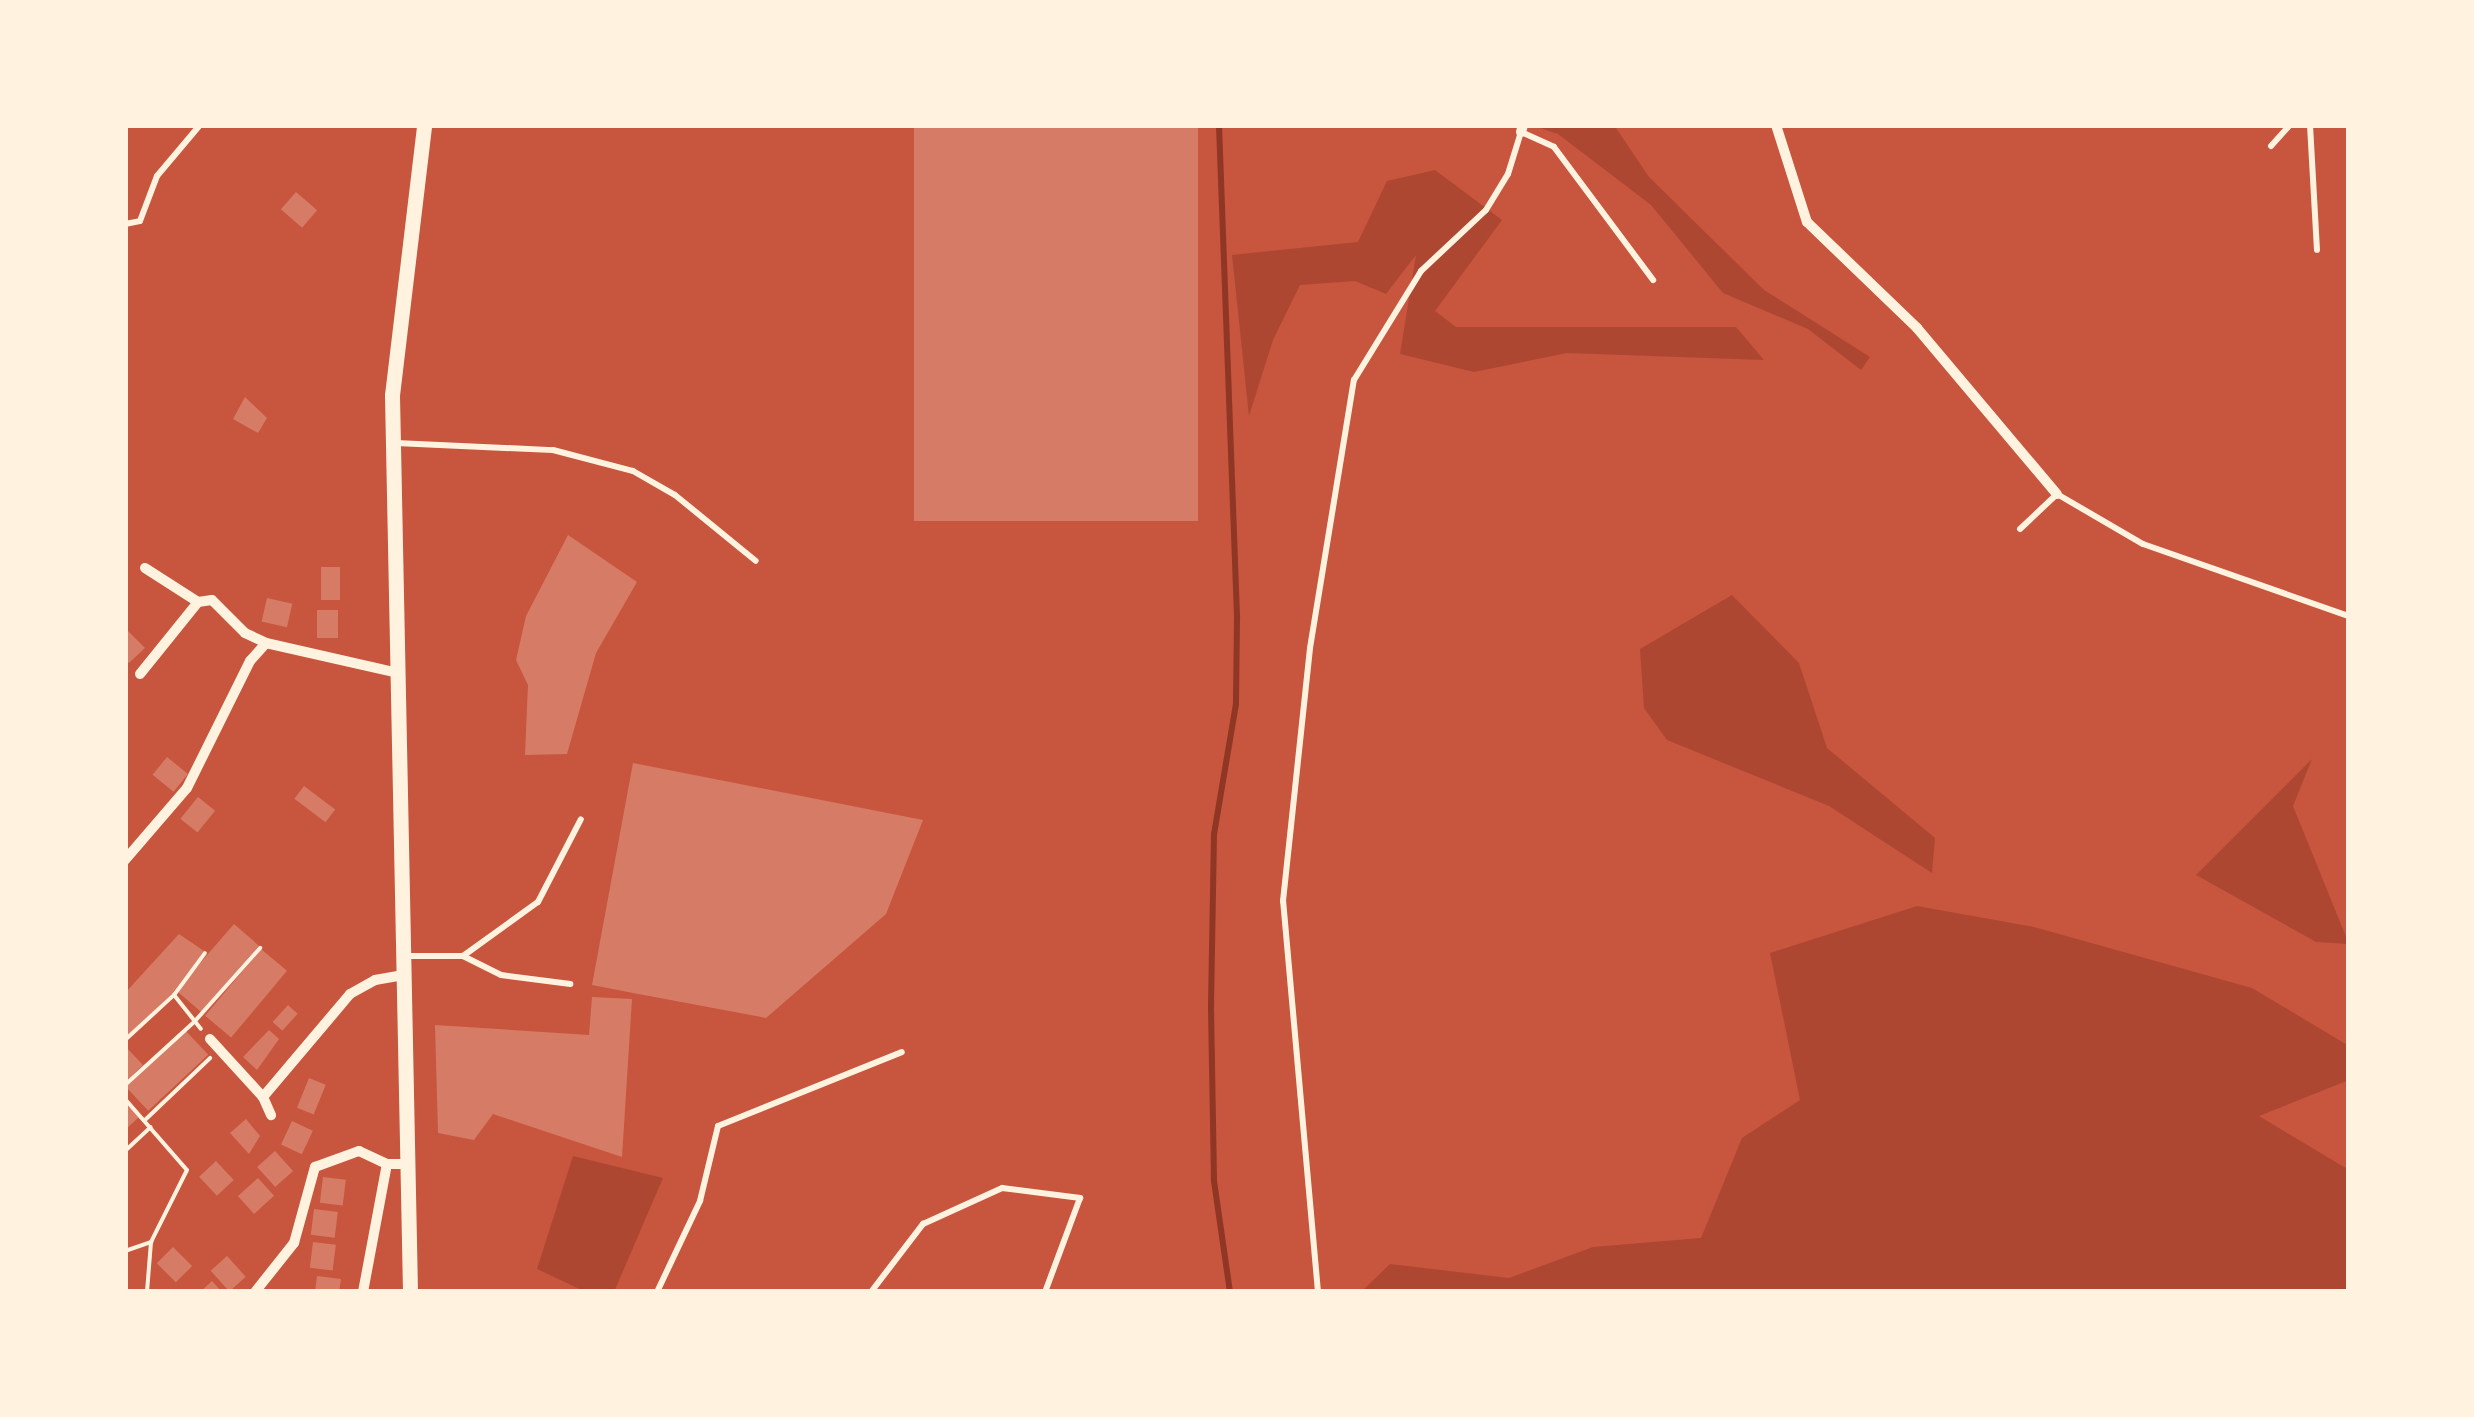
<!DOCTYPE html>
<html>
<head>
<meta charset="utf-8">
<style>
  body { margin:0 }
  #map { position:relative; width:2474px; height:1417px; overflow:hidden; background:#c8553d; font-family:"Nunito Sans",sans-serif }
  div>[style] { position:absolute }
  [style*='--x'] { left:calc(var(--x)*1px); top:calc(var(--y)*1px); width:calc(var(--w)*1px); rotate:calc(var(--a)*1deg) }
  .green>* { inset:0; background:#ae4732 }
  .stream>* { height:6px; margin:-3px; padding:0 3px; transform-origin:3px; border-radius:3px; background:#8f3625 }
  .building>* { inset:0; background:#d67c66; transform-origin:0 0 }
  .path>* { height:4px; margin:-2px; padding:0 2px; transform-origin:2px; border-radius:2px; background:#fff3e0 }
  .service>* { height:6px; margin:-3px; padding:0 3px; transform-origin:3px; border-radius:3px; background:#fff3e0 }
  .minor>* { height:10px; margin:-5px; padding:0 5px; transform-origin:5px; border-radius:5px; background:#fff3e0 }
  .tertiary>* { height:15px; margin:-7.5px; padding:0 7.5px; transform-origin:7.5px; border-radius:7.5px; background:#fff3e0 }
  span { translate:-50% -50%; white-space:nowrap; text-align:center; line-height:1.15; -webkit-text-stroke:8px #fff3e0; paint-order:stroke }
  .frame { position:absolute; inset:0; border:128px solid #fff3e0; pointer-events:none }
</style>
</head>
<body>
<div id="map">
  <div class="green">
    <i style="clip-path:polygon(1531px 125px,1614px 125px,1649px 177px,1764px 290px,1870px 357px,1861px 370px,1808px 329px,1723px 293px,1651px 205px,1558px 134px)"></i>
    <i style="clip-path:polygon(1435px 170px,1502px 220px,1435px 311px,1456px 327px,1736px 327px,1764px 360px,1567px 353px,1474px 372px,1400px 354px,1416px 255px,1386px 294px,1355px 281px,1300px 285px,1273px 340px,1249px 416px,1232px 255px,1358px 242px,1387px 181px)"></i>
    <i style="clip-path:polygon(1732px 595px,1799px 663px,1827px 748px,1935px 838px,1932px 873px,1829px 806px,1667px 740px,1644px 708px,1640px 649px)"></i>
    <i style="clip-path:polygon(2312px 759px,2293px 806px,2349px 944px,2316px 942px,2196px 875px)"></i>
    <i style="clip-path:polygon(1917px 906px,2034px 927px,2252px 988px,2349px 1046px,2349px 1080px,2259px 1116px,2349px 1170px,2349px 1292px,1361px 1292px,1390px 1264px,1509px 1278px,1593px 1247px,1701px 1238px,1742px 1138px,1800px 1100px,1770px 953px)"></i>
    <i style="clip-path:polygon(573px 1156px,663px 1178px,614px 1292px,586px 1292px,537px 1269px)"></i>
  </div>
  <div class="stream">
    <i style="--x:1219;--y:125;--w:494;--a:87.9"></i>
    <i style="--x:1237;--y:619;--w:85;--a:90.7"></i>
    <i style="--x:1236;--y:704;--w:132;--a:99.6"></i>
    <i style="--x:1214;--y:834;--w:174;--a:91"></i>
    <i style="--x:1211;--y:1008;--w:173;--a:89"></i>
    <i style="--x:1214;--y:1181;--w:112;--a:81.8"></i>
  </div>
  <div class="building">
    <i style="left:914px;top:125px;width:284px;height:396px"></i>
    <i style="left:296px;top:192px;width:28px;height:23px;rotate:41deg"></i>
    <i style="clip-path:polygon(245px 397px,267px 418px,258px 433px,233px 419px)"></i>
    <i style="clip-path:polygon(568px 535px,637px 582px,596px 653px,567px 754px,525px 755px,528px 685px,516px 660px,526px 616px)"></i>
    <i style="left:321px;top:567px;width:19px;height:33px"></i>
    <i style="left:267px;top:598px;width:26px;height:24px;rotate:13deg"></i>
    <i style="left:317px;top:610px;width:21px;height:28px"></i>
    <i style="clip-path:polygon(125px 628px,145px 648px,129px 663px,125px 659px)"></i>
    <i style="left:167px;top:757px;width:27px;height:23px;rotate:39deg"></i>
    <i style="clip-path:polygon(633px 763px,923px 820px,886px 914px,766px 1018px,633px 993px,592px 985px)"></i>
    <i style="left:304px;top:786px;width:39px;height:16px;rotate:37deg"></i>
    <i style="left:198px;top:797px;width:22px;height:28px;rotate:39deg"></i>
    <i style="left:234px;top:924px;width:33px;height:88px;rotate:41deg"></i>
    <i style="clip-path:polygon(179px 934px,204px 951px,171px 995px,125px 1038px,125px 993px)"></i>
    <i style="left:261px;top:949px;width:34px;height:87px;rotate:40deg"></i>
    <i style="clip-path:polygon(592px 997px,632px 999px,622px 1157px,493px 1114px,474px 1140px,438px 1133px,435px 1025px,589px 1035px)"></i>
    <i style="left:288px;top:1005px;width:13px;height:23px;rotate:42deg"></i>
    <i style="left:185px;top:1030px;width:34px;height:82px;rotate:47deg"></i>
    <i style="clip-path:polygon(269px 1030px,279px 1039px,257px 1070px,243px 1057px)"></i>
    <i style="clip-path:polygon(125px 1046px,143px 1065px,125px 1082px)"></i>
    <i style="left:309px;top:1078px;width:18px;height:32px;rotate:22deg"></i>
    <i style="clip-path:polygon(125px 1102px,139px 1117px,125px 1130px)"></i>
    <i style="clip-path:polygon(246px 1119px,260px 1136px,249px 1154px,230px 1133px)"></i>
    <i style="left:292px;top:1121px;width:23px;height:26px;rotate:25deg"></i>
    <i style="left:275px;top:1151px;width:27px;height:24px;rotate:48deg"></i>
    <i style="left:216px;top:1161px;width:26px;height:23px;rotate:47deg"></i>
    <i style="left:323px;top:1177px;width:23px;height:26px;rotate:7deg"></i>
    <i style="left:258px;top:1178px;width:24px;height:27px;rotate:48deg"></i>
    <i style="left:314px;top:1209px;width:24px;height:26px;rotate:7deg"></i>
    <i style="left:313px;top:1242px;width:23px;height:26px;rotate:7deg"></i>
    <i style="left:173px;top:1247px;width:27px;height:23px;rotate:45deg"></i>
    <i style="left:227px;top:1256px;width:28px;height:22px;rotate:48deg"></i>
    <i style="clip-path:polygon(317px 1276px,341px 1279px,339px 1292px,315px 1292px)"></i>
    <i style="clip-path:polygon(212px 1281px,222px 1292px,200px 1292px)"></i>
  </div>
  <div class="path">
    <i style="--x:174;--y:995;--w:52;--a:-53.6"></i>
    <i style="--x:125;--y:1040;--w:67;--a:-42.6"></i>
    <i style="--x:174;--y:995;--w:43;--a:51.5"></i>
    <i style="--x:125;--y:1085;--w:95;--a:-42.4"></i>
    <i style="--x:195;--y:1021;--w:98;--a:-48.3"></i>
    <i style="--x:125;--y:1099;--w:94;--a:48.9"></i>
    <i style="--x:187;--y:1170;--w:80;--a:116.6"></i>
    <i style="--x:145;--y:1120;--w:90;--a:-43.6"></i>
    <i style="--x:125;--y:1151;--w:35;--a:-43"></i>
    <i style="--x:125;--y:1251;--w:28;--a:-19"></i>
    <i style="--x:151;--y:1242;--w:50;--a:94.6"></i>
  </div>
  <div class="service">
    <i style="--x:2310;--y:125;--w:125;--a:86.8"></i>
    <i style="--x:2271;--y:146;--w:28;--a:-48"></i>
    <i style="--x:125;--y:224;--w:15;--a:-11"></i>
    <i style="--x:140;--y:221;--w:48;--a:-69.3"></i>
    <i style="--x:157;--y:176;--w:67;--a:-49.9"></i>
    <i style="--x:396;--y:443;--w:157;--a:2.6"></i>
    <i style="--x:553;--y:450;--w:83;--a:14.7"></i>
    <i style="--x:633;--y:471;--w:48;--a:29.7"></i>
    <i style="--x:675;--y:495;--w:104;--a:39.2"></i>
    <i style="--x:2020;--y:529;--w:51;--a:-43.4"></i>
    <i style="--x:2057;--y:494;--w:99;--a:30.2"></i>
    <i style="--x:2143;--y:544;--w:218;--a:19.3"></i>
    <i style="--x:406;--y:956;--w:57;--a:0"></i>
    <i style="--x:463;--y:956;--w:42;--a:26.6"></i>
    <i style="--x:501;--y:975;--w:70;--a:7.4"></i>
    <i style="--x:463;--y:956;--w:92;--a:-35.8"></i>
    <i style="--x:538;--y:902;--w:93;--a:-62.6"></i>
    <i style="--x:657;--y:1292;--w:101;--a:-64.7"></i>
    <i style="--x:700;--y:1201;--w:77;--a:-76.5"></i>
    <i style="--x:718;--y:1126;--w:198;--a:-21.9"></i>
    <i style="--x:871;--y:1292;--w:86;--a:-52.6"></i>
    <i style="--x:923;--y:1224;--w:87;--a:-24.5"></i>
    <i style="--x:1002;--y:1188;--w:79;--a:7.3"></i>
    <i style="--x:1080;--y:1198;--w:100;--a:110.4"></i>
    <i style="--x:1318;--y:1292;--w:393;--a:-95.1"></i>
    <i style="--x:1283;--y:901;--w:254;--a:-83.9"></i>
    <i style="--x:1310;--y:648;--w:272;--a:-80.7"></i>
    <i style="--x:1354;--y:380;--w:128;--a:-58.4"></i>
    <i style="--x:1421;--y:271;--w:89;--a:-43.2"></i>
    <i style="--x:1486;--y:210;--w:42;--a:-58.6"></i>
    <i style="--x:1508;--y:174;--w:44;--a:-72.8"></i>
    <i style="--x:1521;--y:132;--w:36;--a:24"></i>
    <i style="--x:1554;--y:147;--w:166;--a:53.3"></i>
  </div>
  <div class="minor">
    <i style="--x:1776;--y:125;--w:102;--a:72.3"></i>
    <i style="--x:1807;--y:222;--w:153;--a:43.9"></i>
    <i style="--x:1917;--y:328;--w:217;--a:49.9"></i>
    <i style="--x:1521;--y:132;--w:7;--a:-74"></i>
    <i style="--x:145;--y:568;--w:63;--a:32.7"></i>
    <i style="--x:140;--y:674;--w:92;--a:-51.1"></i>
    <i style="--x:198;--y:602;--w:14;--a:-8"></i>
    <i style="--x:212;--y:600;--w:47;--a:45"></i>
    <i style="--x:245;--y:633;--w:23;--a:25"></i>
    <i style="--x:125;--y:860;--w:95;--a:-49.3"></i>
    <i style="--x:187;--y:788;--w:142;--a:-63.6"></i>
    <i style="--x:250;--y:661;--w:24;--a:-48"></i>
    <i style="--x:266;--y:643;--w:135;--a:12.8"></i>
    <i style="--x:210;--y:1039;--w:79;--a:47.6"></i>
    <i style="--x:263;--y:1097;--w:135;--a:-49.8"></i>
    <i style="--x:350;--y:994;--w:29;--a:-29"></i>
    <i style="--x:375;--y:980;--w:29;--a:-10"></i>
    <i style="--x:263;--y:1097;--w:20;--a:66"></i>
    <i style="--x:255;--y:1292;--w:63;--a:-51.5"></i>
    <i style="--x:294;--y:1243;--w:79;--a:-74.6"></i>
    <i style="--x:315;--y:1167;--w:47;--a:-20"></i>
    <i style="--x:359;--y:1151;--w:31;--a:25"></i>
    <i style="--x:363;--y:1292;--w:130;--a:-79.4"></i>
    <i style="--x:387;--y:1164;--w:20;--a:0"></i>
  </div>
  <div class="tertiary">
    <i style="--x:410;--y:1292;--w:897;--a:-91.15"></i>
    <i style="--x:392;--y:395;--w:272;--a:-83.2"></i>
  </div>
  <div class="frame"></div>
</div>
</body>
</html>
